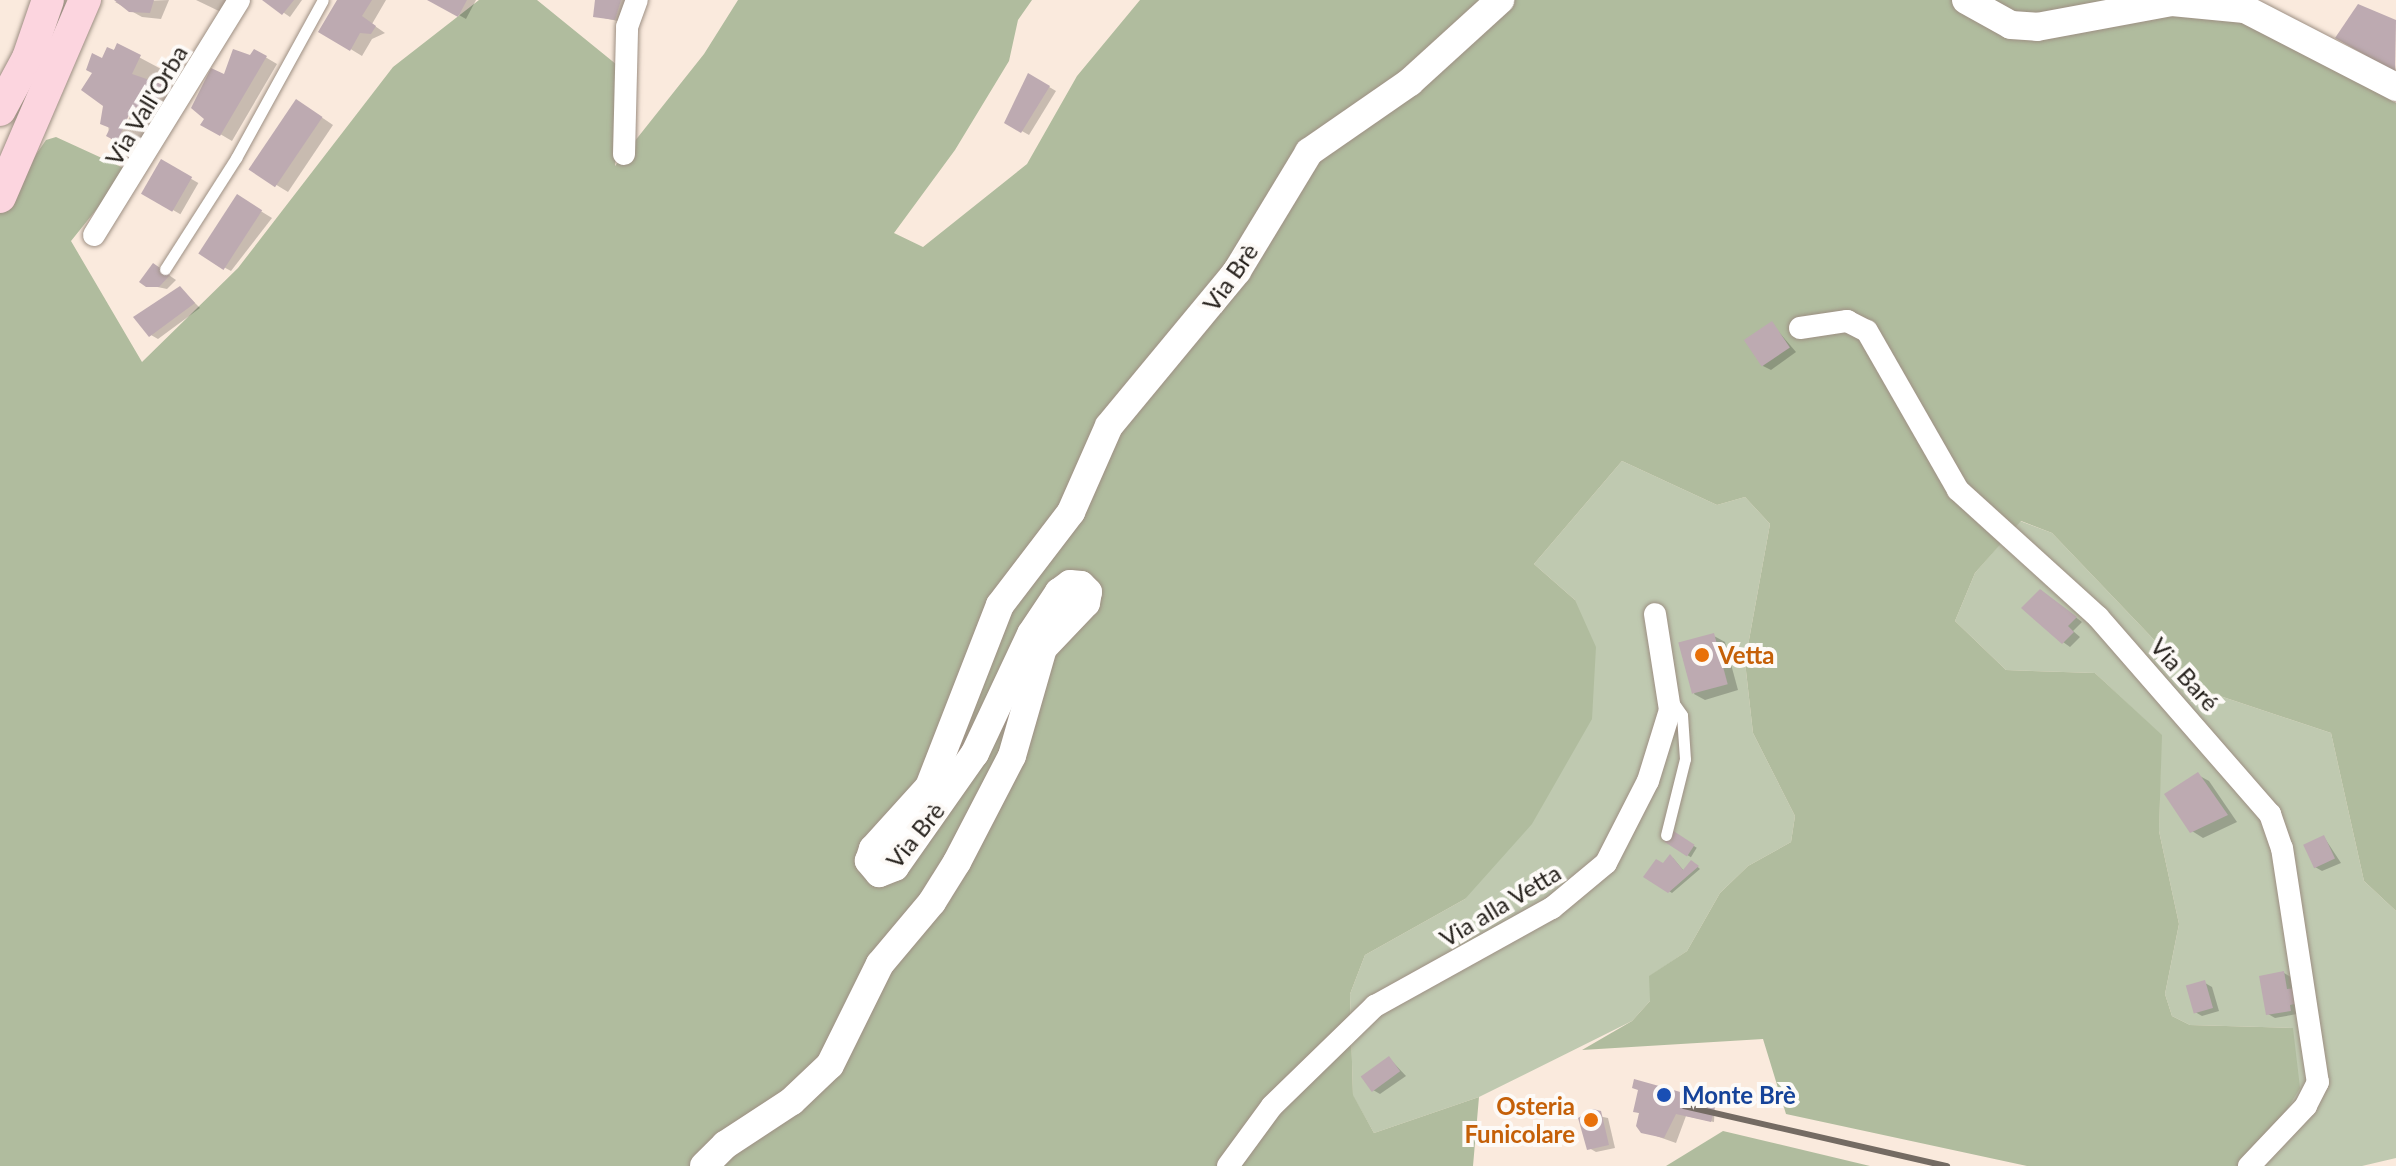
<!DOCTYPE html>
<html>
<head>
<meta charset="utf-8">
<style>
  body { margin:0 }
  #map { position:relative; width:2396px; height:1166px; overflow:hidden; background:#faeadd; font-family:Lato,sans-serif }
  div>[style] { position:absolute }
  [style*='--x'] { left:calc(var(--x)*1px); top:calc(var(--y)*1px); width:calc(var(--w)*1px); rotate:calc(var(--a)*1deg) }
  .green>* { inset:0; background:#bfc9b0 }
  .forest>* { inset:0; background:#b0bc9e }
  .shadow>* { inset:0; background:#0003; transform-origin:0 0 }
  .building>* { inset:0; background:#bdaab1; transform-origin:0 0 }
  .roads { filter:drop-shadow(0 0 2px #9d8f83) drop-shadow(0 0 2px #9d8f83) }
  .service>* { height:11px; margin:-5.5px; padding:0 5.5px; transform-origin:5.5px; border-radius:5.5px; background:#fff }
  .minor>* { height:22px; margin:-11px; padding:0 11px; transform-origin:11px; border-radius:11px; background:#fff }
  .tertiary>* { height:28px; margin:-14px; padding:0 14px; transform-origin:14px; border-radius:14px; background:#fff }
  .secondary>* { height:32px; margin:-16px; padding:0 16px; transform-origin:16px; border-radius:16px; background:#fcd5df }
  .rail>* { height:6px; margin:-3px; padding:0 3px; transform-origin:3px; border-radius:3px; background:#746b63 }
  .dots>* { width:22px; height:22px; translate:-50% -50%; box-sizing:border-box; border:4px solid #fdfaf7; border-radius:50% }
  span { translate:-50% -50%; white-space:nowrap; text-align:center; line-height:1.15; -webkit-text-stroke:8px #fdfaf7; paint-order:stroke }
  .street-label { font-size:24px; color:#25201b }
  .food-label { font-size:24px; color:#c56008; font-weight:700 }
  .left { translate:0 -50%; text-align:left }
  .right { translate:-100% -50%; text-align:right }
  .transit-label { font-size:24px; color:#164399; font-weight:700 }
</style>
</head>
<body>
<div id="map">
  <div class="green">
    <i style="clip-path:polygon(1622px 461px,1717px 505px,1745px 497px,1770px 524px,1745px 662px,1753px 733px,1795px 816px,1791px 842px,1748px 866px,1720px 893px,1687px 951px,1650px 976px,1650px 1001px,1632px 1021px,1479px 1097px,1374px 1133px,1353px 1096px,1350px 994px,1365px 955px,1465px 899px,1575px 600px,1534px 564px)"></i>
    <i style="clip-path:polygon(2020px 521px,2052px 533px,2202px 690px,2331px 733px,2364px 881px,2396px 911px,2396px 1158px,2362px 1166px,2252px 1166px,2293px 1028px,2190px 1025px,2172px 1016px,2165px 994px,2179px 924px,2159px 831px,2161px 735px,2095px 673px,2006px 670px,1955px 621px,1975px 573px)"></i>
  </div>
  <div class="forest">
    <i style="clip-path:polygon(479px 0,537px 0,622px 69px,615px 166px,704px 54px,738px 0,1032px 0,1018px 20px,1009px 61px,955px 150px,894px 233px,923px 247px,1027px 164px,1077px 76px,1140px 0,2243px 0,2238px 15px,2396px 103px,2396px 911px,2364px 881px,2331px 733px,2202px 690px,2052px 533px,2021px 521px,1975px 573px,1955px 621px,2006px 670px,2095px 673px,2162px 735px,2159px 831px,2179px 924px,2165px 994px,2172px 1016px,2190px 1025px,2293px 1028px,2300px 1088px,2252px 1166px,2027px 1166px,1786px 1114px,1763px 1039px,1582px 1050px,1632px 1021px,1650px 1001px,1649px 976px,1687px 951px,1720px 893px,1748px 866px,1791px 842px,1795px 816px,1753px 733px,1745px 662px,1770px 524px,1745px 497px,1717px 505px,1622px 461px,1534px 564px,1575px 600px,1596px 647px,1592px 719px,1532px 824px,1465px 899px,1365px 955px,1350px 994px,1353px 1095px,1374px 1133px,1479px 1097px,1473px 1166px,0 1166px,0 207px,46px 140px,56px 137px,128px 170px,71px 241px,142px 362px,238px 268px,393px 67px)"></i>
    <i style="clip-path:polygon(1723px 1131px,1870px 1166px,1666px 1166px)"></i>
  </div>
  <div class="shadow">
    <i style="clip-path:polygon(169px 0,161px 19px,142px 17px,115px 2px)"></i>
    <i style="clip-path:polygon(196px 0,229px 0,223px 13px)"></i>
    <i style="clip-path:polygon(265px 0,302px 0,290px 17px)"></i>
    <i style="clip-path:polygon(340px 0,386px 0,372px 24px,385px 33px,372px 39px,362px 56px,321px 31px)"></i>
    <i style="clip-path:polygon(432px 0,476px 0,466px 19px)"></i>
    <i style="clip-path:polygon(598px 0,631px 0,622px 22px,595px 16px)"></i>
    <i style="clip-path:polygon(evenodd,118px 46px,163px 70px,156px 84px,186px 99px,141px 153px,109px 135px,103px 60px,118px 46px,134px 98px,128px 122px,124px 122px,134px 98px)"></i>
    <i style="clip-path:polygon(255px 51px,277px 64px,232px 141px,203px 124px,226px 76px)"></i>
    <i style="clip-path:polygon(1029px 75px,1056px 91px,1029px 135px,1006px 122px)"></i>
    <i style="clip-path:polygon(308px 108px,333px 125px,288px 192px,252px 170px)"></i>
    <i style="left:162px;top:162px;width:42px;height:36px;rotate:30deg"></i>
    <i style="clip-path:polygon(238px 197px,272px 218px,231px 271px,220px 265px)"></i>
    <i style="clip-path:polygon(160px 269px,176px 280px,167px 289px,148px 285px)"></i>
    <i style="clip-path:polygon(180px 288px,200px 308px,158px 339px,151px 335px)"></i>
    <i style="clip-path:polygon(1772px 324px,1796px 352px,1771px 370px,1763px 366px)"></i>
    <i style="clip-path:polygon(2048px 596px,2082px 622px,2073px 631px,2080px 637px,2070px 647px,2063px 642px)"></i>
    <i style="clip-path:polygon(1714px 636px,1725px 642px,1738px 690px,1705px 700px,1694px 694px)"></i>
    <i style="clip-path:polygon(2198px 775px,2209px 781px,2237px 822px,2203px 838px,2192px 831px)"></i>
    <i style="left:1673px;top:833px;width:28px;height:11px;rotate:32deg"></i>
    <i style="clip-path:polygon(2324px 837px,2341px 863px,2322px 871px,2315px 867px)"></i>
    <i style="clip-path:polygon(1673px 858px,1684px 871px,1692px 862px,1700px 869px,1672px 893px,1646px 876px)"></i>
    <i style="clip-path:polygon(2284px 973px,2291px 977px,2297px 1014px,2275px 1018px,2268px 1014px)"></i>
    <i style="clip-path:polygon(2205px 983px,2212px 987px,2219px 1011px,2202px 1016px,2195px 1012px)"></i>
    <i style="clip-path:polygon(1389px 1058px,1406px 1076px,1380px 1094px,1373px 1090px)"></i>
    <i style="clip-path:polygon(1545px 1100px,1548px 1103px,1533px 1104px,1533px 1102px)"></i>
    <i style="clip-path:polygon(1715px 1104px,1714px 1122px,1686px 1116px,1676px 1143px,1642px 1131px,1641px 1114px,1635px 1111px)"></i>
    <i style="clip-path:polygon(1584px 1113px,1608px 1118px,1615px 1148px,1596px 1152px,1589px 1148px,1580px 1118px)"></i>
  </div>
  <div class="building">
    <i style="clip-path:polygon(114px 0,154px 0,150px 13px,129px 12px)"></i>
    <i style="clip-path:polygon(262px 0,294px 0,282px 15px)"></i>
    <i style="clip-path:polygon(337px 0,372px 0,362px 16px,376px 26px,371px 34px,360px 33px,350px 51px,318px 32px)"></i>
    <i style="clip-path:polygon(427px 0,467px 0,458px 17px)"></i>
    <i style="clip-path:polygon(595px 0,621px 0,615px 20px,593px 17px)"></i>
    <i style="clip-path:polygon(2358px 4px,2396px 20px,2395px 72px,2335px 38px)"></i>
    <i style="clip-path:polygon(117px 43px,141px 55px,132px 74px,164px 85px,155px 104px,147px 100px,144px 106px,132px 108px,117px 142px,106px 136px,110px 128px,100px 124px,103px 106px,81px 90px,92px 73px,86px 70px,92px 53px,102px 58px,107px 47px,114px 50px)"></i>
    <i style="clip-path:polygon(233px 49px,250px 55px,254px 49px,267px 56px,220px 136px,200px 125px,204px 119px,191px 108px,211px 68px,224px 74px)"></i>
    <i style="clip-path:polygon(1028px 73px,1050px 86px,1021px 133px,1004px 123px)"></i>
    <i style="left:296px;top:99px;width:32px;height:85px;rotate:34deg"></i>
    <i style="left:161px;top:159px;width:36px;height:40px;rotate:30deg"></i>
    <i style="left:237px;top:194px;width:30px;height:71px;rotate:33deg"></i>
    <i style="clip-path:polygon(153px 263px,170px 275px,159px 287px,146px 287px,139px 282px)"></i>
    <i style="clip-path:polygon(180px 286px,195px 303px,149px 337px,133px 317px)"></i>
    <i style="left:1772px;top:321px;width:32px;height:34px;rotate:56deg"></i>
    <i style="clip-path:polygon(2040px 589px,2077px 617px,2068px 626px,2074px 632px,2062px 644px,2021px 608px)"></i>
    <i style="left:1714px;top:633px;width:53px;height:37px;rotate:75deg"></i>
    <i style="clip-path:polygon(2198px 772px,2228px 815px,2190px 833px,2164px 794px)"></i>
    <i style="left:1672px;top:830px;width:27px;height:14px;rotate:33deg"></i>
    <i style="left:2324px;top:835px;width:26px;height:23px;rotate:65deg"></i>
    <i style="clip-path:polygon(1670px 854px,1683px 870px,1691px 860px,1699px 866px,1668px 893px,1643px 877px,1656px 859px,1663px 863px)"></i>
    <i style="clip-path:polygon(2284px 971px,2287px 989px,2296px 988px,2299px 1003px,2290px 1005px,2291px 1011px,2266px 1015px,2259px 976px)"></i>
    <i style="left:2205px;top:980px;width:29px;height:20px;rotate:74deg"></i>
    <i style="left:1389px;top:1056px;width:19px;height:35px;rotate:54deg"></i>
    <i style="clip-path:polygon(1634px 1079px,1716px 1102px,1711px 1122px,1676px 1114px,1664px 1138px,1641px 1133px,1636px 1126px,1639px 1113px,1633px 1112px,1638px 1090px,1632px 1088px)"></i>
    <i style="clip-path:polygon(1593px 1109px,1601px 1111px,1609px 1145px,1587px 1150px,1578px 1118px)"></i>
  </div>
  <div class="roads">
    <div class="service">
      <i style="--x:165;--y:269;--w:132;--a:-57.4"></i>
      <i style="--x:236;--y:158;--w:180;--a:-61.2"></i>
      <i style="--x:1666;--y:835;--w:78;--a:-76"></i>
      <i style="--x:1685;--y:759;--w:44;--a:-93.9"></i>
      <i style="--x:1682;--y:715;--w:16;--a:-125"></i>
    </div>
    <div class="minor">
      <i style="--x:624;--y:154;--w:127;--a:-88.6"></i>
      <i style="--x:627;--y:27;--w:29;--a:-70"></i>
      <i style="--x:94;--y:235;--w:276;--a:-58.3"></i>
      <i style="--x:1800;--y:328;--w:48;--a:-8.5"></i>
      <i style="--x:1847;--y:321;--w:22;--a:27"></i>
      <i style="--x:1867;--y:331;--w:183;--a:60.2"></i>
      <i style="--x:1958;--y:490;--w:189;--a:42.2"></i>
      <i style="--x:2098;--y:617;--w:262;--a:48.9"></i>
      <i style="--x:2270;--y:814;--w:36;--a:71"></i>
      <i style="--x:2282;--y:848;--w:237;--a:81.3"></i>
      <i style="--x:2318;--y:1082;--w:27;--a:117"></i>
      <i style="--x:2306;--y:1106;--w:83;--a:133.5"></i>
      <i style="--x:1228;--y:1166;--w:74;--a:-53.7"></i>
      <i style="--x:1272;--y:1106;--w:144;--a:-44.2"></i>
      <i style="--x:1375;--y:1006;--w:202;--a:-29"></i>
      <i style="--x:1552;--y:908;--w:70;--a:-39.8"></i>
      <i style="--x:1606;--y:863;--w:92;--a:-62.9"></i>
      <i style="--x:1648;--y:781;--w:74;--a:-72.8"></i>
      <i style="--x:1670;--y:710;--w:97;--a:-98.9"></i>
    </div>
    <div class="tertiary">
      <i style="--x:1966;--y:0;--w:51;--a:29.1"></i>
      <i style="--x:2011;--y:25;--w:26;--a:4"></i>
      <i style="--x:2037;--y:27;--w:137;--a:-10.5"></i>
      <i style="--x:2172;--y:2;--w:73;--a:5.5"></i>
      <i style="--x:2245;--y:9;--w:170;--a:27.3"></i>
      <i style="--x:704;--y:1166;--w:30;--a:-45"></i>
      <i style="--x:725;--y:1145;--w:80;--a:-33.3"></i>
      <i style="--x:792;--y:1101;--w:52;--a:-43.5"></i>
      <i style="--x:830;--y:1065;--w:113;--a:-63.7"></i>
      <i style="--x:880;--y:964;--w:81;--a:-50"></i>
      <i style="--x:932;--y:902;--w:47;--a:-58"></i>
      <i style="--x:957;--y:862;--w:119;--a:-62.6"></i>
      <i style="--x:1012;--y:756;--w:112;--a:-74"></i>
      <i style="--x:1043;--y:648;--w:62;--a:-46.3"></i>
      <i style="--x:1086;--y:603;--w:11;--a:-80"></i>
      <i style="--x:1088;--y:592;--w:10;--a:-135"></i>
      <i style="--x:1081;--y:585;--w:11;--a:-175"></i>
      <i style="--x:1070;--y:584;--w:14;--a:144"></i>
      <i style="--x:1059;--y:592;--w:50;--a:123.7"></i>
      <i style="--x:1031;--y:634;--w:132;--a:115.2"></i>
      <i style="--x:975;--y:753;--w:139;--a:125.1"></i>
      <i style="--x:895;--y:867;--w:17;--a:159"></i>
      <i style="--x:879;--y:873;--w:16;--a:-130"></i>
      <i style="--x:869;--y:861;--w:13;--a:-72"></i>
      <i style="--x:873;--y:849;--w:84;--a:-47.9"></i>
      <i style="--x:929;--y:787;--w:195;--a:-68.7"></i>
      <i style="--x:1000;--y:605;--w:117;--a:-52.6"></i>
      <i style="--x:1071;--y:512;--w:94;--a:-66.2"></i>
      <i style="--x:1109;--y:426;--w:201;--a:-50.4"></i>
      <i style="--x:1237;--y:271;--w:139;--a:-58.8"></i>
      <i style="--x:1309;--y:152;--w:123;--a:-34.7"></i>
      <i style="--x:1410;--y:82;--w:122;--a:-42.3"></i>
    </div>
    <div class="secondary">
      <i style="--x:0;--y:110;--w:59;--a:-61.7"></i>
      <i style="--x:28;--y:58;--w:61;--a:-71"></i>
      <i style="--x:0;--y:197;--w:215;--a:-66.7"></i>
    </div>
  </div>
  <div class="rail">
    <i style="--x:1684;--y:1106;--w:270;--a:12.9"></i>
  </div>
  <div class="dots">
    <i style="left:1702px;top:655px;background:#e8710a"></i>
    <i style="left:1664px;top:1095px;background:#1a4fb4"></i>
    <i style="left:1591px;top:1120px;background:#e8710a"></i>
  </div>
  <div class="street-label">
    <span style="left:146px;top:105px;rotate:-59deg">Via Vall'Orba</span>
    <span style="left:1230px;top:277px;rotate:-55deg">Via Brè</span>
    <span style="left:2185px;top:674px;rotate:48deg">Via Baré</span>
    <span style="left:915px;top:835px;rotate:-51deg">Via Brè</span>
    <span style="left:1500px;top:905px;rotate:-31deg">Via alla Vetta</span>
  </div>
  <div class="food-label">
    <span class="left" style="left:1718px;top:655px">Vetta</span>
    <span class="right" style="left:1575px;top:1120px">Osteria<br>Funicolare</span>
  </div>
  <div class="transit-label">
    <span class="left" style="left:1682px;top:1095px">Monte Brè</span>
  </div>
</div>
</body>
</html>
